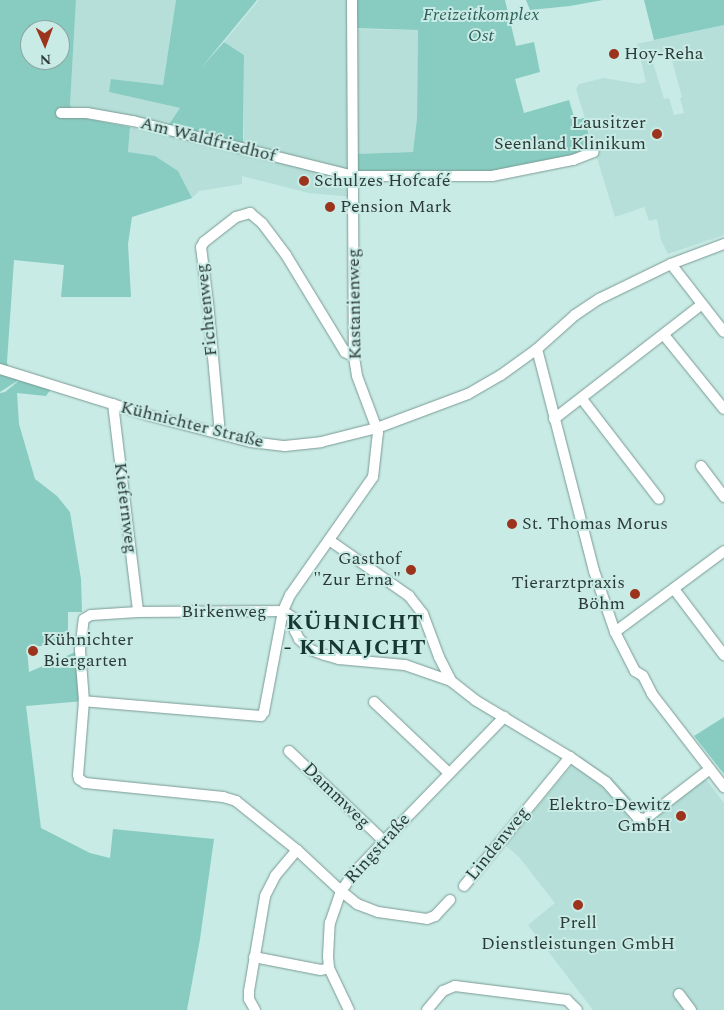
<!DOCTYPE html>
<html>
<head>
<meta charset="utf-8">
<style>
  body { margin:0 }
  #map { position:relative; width:724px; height:1010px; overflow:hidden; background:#c9ebe5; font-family:Spectral,serif }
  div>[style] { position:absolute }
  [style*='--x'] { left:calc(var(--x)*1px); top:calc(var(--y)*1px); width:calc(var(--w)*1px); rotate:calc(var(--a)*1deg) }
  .built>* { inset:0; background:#b5dfd8 }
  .green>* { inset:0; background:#88ccc1 }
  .roads { filter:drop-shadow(0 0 1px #7a9a94) drop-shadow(0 0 1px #7a9a94) }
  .minor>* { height:10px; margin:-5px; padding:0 5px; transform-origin:5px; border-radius:5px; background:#fff }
  .dots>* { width:14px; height:14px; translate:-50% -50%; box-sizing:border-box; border:2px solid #c9ebe5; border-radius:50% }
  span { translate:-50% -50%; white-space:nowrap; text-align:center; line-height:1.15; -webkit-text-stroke:4px #c9ebe5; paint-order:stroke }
  .park-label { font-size:18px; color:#2e5e57; font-style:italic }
  .poi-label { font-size:18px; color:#2d3b38 }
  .left { translate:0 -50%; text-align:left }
  .right { translate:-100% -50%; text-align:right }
  .street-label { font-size:18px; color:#2d3b38 }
  .district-label { font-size:22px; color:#193732; font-weight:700; letter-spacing:1px }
  .north { position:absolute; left:20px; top:20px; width:50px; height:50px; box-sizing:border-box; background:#c9ebe5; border:1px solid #8ba5a0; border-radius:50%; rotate:178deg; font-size:14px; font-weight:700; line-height:20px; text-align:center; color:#2d3b38 }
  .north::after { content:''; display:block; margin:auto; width:18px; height:22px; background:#9c331d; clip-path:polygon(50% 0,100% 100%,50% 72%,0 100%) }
</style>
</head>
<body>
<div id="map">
  <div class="built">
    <i style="clip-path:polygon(76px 0,176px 0,163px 85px,112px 79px,109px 92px,180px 108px,177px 115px,165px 129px,76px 113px,70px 105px)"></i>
    <i style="clip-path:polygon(259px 0,351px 0,351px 29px,418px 30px,417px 118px,413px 152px,353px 154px,353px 197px,309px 193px,242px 176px,242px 184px,199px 191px,192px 198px,178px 171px,128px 152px,130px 127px,162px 134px,165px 130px,242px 147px,244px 137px,244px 55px,224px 42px)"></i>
    <i style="clip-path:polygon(evenodd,724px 25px,724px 235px,668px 254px,661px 240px,657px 219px,649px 221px,644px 207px,615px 217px,576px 89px,579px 84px,604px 78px,639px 84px,646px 82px,637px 44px,724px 25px,670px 53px,682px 97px,680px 98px,684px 113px,674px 115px,669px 98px,664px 99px,652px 59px,670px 53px)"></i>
    <i style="clip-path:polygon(580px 756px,612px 778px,651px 820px,705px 778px,724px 803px,724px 1010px,593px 1010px,528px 925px,555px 903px,519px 857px,505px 845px)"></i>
  </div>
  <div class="green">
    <i style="clip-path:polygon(evenodd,0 0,76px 0,70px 105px,78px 117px,130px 127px,128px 152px,155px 156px,178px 171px,192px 198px,132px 217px,128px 244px,131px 297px,61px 297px,64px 265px,14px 260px,7px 362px,8px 367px,53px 386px,46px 396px,17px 393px,19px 424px,35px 479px,57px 496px,70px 512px,81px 579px,82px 612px,68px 612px,68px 644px,27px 647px,29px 672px,80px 650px,84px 701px,26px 706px,41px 828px,90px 853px,110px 858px,113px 829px,214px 839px,200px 939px,187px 1010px,0 1010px,0 393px,5px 392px,22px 378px,0 392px,0 0,30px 30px,60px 30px,60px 60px,30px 60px,30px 30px)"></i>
    <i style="clip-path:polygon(176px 0,257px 0,201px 68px,224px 42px,244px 55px,243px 144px,168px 126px,180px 108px,109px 92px,111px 79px,163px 85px)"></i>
    <i style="clip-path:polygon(352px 0,505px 0,516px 46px,534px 42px,540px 72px,515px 79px,524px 113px,569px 100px,575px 120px,584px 118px,594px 152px,519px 171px,354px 176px,353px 154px,413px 152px,417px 118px,418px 30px,352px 28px)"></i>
    <i style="clip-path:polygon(526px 0,603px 0,570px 6px,530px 10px)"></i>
    <i style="clip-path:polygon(644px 0,724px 0,724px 25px,654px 40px)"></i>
    <i style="clip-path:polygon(724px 717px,724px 774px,694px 736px)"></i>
  </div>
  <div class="roads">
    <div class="minor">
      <i style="--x:352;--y:0;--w:357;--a:89.7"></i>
      <i style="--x:354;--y:357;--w:19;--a:81"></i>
      <i style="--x:357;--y:376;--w:60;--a:69.4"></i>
      <i style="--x:378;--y:432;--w:45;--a:96.3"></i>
      <i style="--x:373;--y:477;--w:144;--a:125.1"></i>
      <i style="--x:290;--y:595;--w:17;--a:114"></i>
      <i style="--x:283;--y:611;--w:103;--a:100.7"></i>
      <i style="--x:264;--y:712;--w:5;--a:127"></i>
      <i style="--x:261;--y:716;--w:178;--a:-175.2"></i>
      <i style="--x:84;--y:701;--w:74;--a:94.6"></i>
      <i style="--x:78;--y:775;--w:4;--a:76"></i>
      <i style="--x:79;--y:779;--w:7;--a:34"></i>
      <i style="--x:85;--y:783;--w:139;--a:5.8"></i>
      <i style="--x:223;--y:797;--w:14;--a:17"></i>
      <i style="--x:236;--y:801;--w:78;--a:38.8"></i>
      <i style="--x:297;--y:850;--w:60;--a:43"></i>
      <i style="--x:341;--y:891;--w:21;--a:39"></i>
      <i style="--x:357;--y:904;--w:22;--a:21"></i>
      <i style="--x:378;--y:912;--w:49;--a:8.1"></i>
      <i style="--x:427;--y:919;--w:9;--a:-21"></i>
      <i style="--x:435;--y:916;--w:22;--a:-47"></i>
      <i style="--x:61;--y:113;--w:26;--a:0"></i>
      <i style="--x:87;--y:113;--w:47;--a:9.9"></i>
      <i style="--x:133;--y:121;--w:227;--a:14"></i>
      <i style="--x:353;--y:176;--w:139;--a:0"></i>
      <i style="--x:492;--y:176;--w:83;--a:-11.2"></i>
      <i style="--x:573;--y:160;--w:22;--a:-21"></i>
      <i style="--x:671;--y:264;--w:86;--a:52.1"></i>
      <i style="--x:664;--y:335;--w:95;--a:51"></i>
      <i style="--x:537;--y:349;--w:229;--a:75.6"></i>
      <i style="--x:594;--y:571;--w:65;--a:71"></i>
      <i style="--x:615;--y:632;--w:44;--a:62.9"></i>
      <i style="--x:635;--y:671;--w:9;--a:32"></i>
      <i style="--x:643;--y:676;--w:20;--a:63"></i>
      <i style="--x:652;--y:694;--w:118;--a:52.3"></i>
      <i style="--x:0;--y:369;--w:158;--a:17.3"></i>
      <i style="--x:151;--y:416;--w:103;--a:14.6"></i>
      <i style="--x:251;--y:442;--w:34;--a:7"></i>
      <i style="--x:285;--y:446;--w:36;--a:-6"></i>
      <i style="--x:321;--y:442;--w:58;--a:-14"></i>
      <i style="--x:377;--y:428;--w:97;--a:-20.5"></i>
      <i style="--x:468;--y:394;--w:38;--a:-30"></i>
      <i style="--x:501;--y:375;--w:44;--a:-35.8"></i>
      <i style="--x:537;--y:349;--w:51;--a:-41.8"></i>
      <i style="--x:575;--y:315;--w:29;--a:-34"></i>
      <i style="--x:599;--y:299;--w:80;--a:-25.9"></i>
      <i style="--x:671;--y:264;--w:57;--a:-20.7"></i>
      <i style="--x:582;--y:399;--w:126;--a:52.4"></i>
      <i style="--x:113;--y:404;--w:209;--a:83.1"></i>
      <i style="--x:554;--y:419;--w:187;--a:-37.8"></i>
      <i style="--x:220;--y:434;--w:132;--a:-95.2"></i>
      <i style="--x:208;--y:303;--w:56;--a:-97.1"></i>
      <i style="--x:201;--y:247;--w:6;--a:-59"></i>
      <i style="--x:204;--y:242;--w:41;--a:-38"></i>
      <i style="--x:236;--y:217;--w:15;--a:-16"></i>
      <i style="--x:250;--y:213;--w:16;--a:40"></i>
      <i style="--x:262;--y:223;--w:40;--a:53"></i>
      <i style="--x:286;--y:255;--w:114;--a:58.7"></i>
      <i style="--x:345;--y:352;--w:10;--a:29"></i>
      <i style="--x:701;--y:466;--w:39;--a:53"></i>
      <i style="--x:329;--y:540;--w:98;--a:35"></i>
      <i style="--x:409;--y:596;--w:23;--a:52"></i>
      <i style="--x:423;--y:614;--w:46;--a:69.6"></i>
      <i style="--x:439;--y:657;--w:27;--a:63"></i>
      <i style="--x:674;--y:589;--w:83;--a:52.9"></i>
      <i style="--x:283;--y:611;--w:11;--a:34"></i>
      <i style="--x:292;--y:617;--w:14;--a:78"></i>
      <i style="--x:295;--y:631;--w:9;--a:63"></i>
      <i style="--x:299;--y:639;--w:16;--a:43"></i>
      <i style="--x:311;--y:650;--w:15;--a:20"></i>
      <i style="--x:325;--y:655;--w:15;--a:16"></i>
      <i style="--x:339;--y:659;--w:66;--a:5.2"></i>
      <i style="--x:405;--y:665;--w:49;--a:19.2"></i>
      <i style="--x:451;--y:681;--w:31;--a:38"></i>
      <i style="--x:475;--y:700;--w:111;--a:31"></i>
      <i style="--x:570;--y:757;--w:44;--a:34.8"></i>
      <i style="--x:606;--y:782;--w:48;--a:48.4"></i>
      <i style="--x:638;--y:818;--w:7;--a:8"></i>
      <i style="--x:645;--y:819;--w:82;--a:-37.6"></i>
      <i style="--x:615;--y:632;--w:136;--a:-36.6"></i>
      <i style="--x:84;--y:701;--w:51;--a:-94.5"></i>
      <i style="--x:80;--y:650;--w:31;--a:-83"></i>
      <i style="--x:84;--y:619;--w:8;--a:-30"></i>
      <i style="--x:91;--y:615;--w:47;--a:-3.7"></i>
      <i style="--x:138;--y:612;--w:145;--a:-0.4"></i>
      <i style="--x:374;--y:702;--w:103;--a:43.4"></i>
      <i style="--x:289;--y:751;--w:131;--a:43.5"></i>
      <i style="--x:464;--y:886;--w:167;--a:-50.6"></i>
      <i style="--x:254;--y:957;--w:68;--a:11"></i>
      <i style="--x:321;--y:970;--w:8;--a:-14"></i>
      <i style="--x:679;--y:994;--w:20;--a:53"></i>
      <i style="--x:255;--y:1010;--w:13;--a:-119"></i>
      <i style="--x:249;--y:999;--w:8;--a:-90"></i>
      <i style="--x:249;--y:991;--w:96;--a:-80.4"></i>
      <i style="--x:265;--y:896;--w:22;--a:-63"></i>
      <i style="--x:275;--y:876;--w:34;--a:-50"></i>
      <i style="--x:349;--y:1010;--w:47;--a:-115.5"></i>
      <i style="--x:329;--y:968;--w:12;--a:-95"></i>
      <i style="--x:328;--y:956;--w:33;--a:-87"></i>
      <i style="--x:330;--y:923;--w:34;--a:-71"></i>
      <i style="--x:341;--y:891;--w:24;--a:-54"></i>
      <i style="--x:355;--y:872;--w:42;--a:-46.9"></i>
      <i style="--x:384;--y:841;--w:173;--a:-45.9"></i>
      <i style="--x:427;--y:1010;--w:25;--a:-50"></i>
      <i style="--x:443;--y:991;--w:13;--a:-23"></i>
      <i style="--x:455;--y:986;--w:113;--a:7.1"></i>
      <i style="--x:567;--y:1000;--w:14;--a:45"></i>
    </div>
  </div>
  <div class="dots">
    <i style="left:614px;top:54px;background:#9c331d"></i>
    <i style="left:657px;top:134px;background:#9c331d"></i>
    <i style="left:304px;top:181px;background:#9c331d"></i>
    <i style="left:330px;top:207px;background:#9c331d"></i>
    <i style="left:512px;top:524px;background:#9c331d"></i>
    <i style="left:411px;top:570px;background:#9c331d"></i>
    <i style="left:635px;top:594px;background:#9c331d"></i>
    <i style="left:33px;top:651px;background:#9c331d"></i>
    <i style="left:681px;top:816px;background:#9c331d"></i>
    <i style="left:578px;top:905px;background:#9c331d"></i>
  </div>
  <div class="park-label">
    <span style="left:481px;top:26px">Freizeitkomplex<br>Ost</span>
  </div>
  <div class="poi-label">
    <span class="left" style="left:624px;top:54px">Hoy-Reha</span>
    <span class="right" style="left:646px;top:134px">Lausitzer<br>Seenland Klinikum</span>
    <span class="left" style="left:314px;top:181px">Schulzes Hofcafé</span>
    <span class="left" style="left:340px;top:207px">Pension Mark</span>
    <span class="left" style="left:522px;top:524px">St. Thomas Morus</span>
    <span class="right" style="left:401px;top:570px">Gasthof<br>"Zur Erna"</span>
    <span class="right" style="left:625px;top:594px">Tierarztpraxis<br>Böhm</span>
    <span class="left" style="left:43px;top:651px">Kühnichter<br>Biergarten</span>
    <span class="right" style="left:671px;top:816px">Elektro-Dewitz<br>GmbH</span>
    <span style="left:578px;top:934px">Prell<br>Dienstleistungen GmbH</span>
  </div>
  <div class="street-label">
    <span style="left:208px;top:140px;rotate:14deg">Am Waldfriedhof</span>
    <span style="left:355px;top:304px;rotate:-91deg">Kastanienweg</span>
    <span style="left:207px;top:310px;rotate:-96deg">Fichtenweg</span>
    <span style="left:192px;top:425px;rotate:14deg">Kühnichter Straße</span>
    <span style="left:125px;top:508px;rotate:83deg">Kiefernweg</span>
    <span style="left:224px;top:612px">Birkenweg</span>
    <span style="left:336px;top:796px;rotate:44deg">Dammweg</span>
    <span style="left:498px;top:844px;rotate:-51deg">Lindenweg</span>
    <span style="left:378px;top:849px;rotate:-48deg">Ringstraße</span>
  </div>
  <div class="district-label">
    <span style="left:355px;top:635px">KÜHNICHT<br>- KINAJCHT</span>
  </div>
  <div class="north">N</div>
</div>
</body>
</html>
